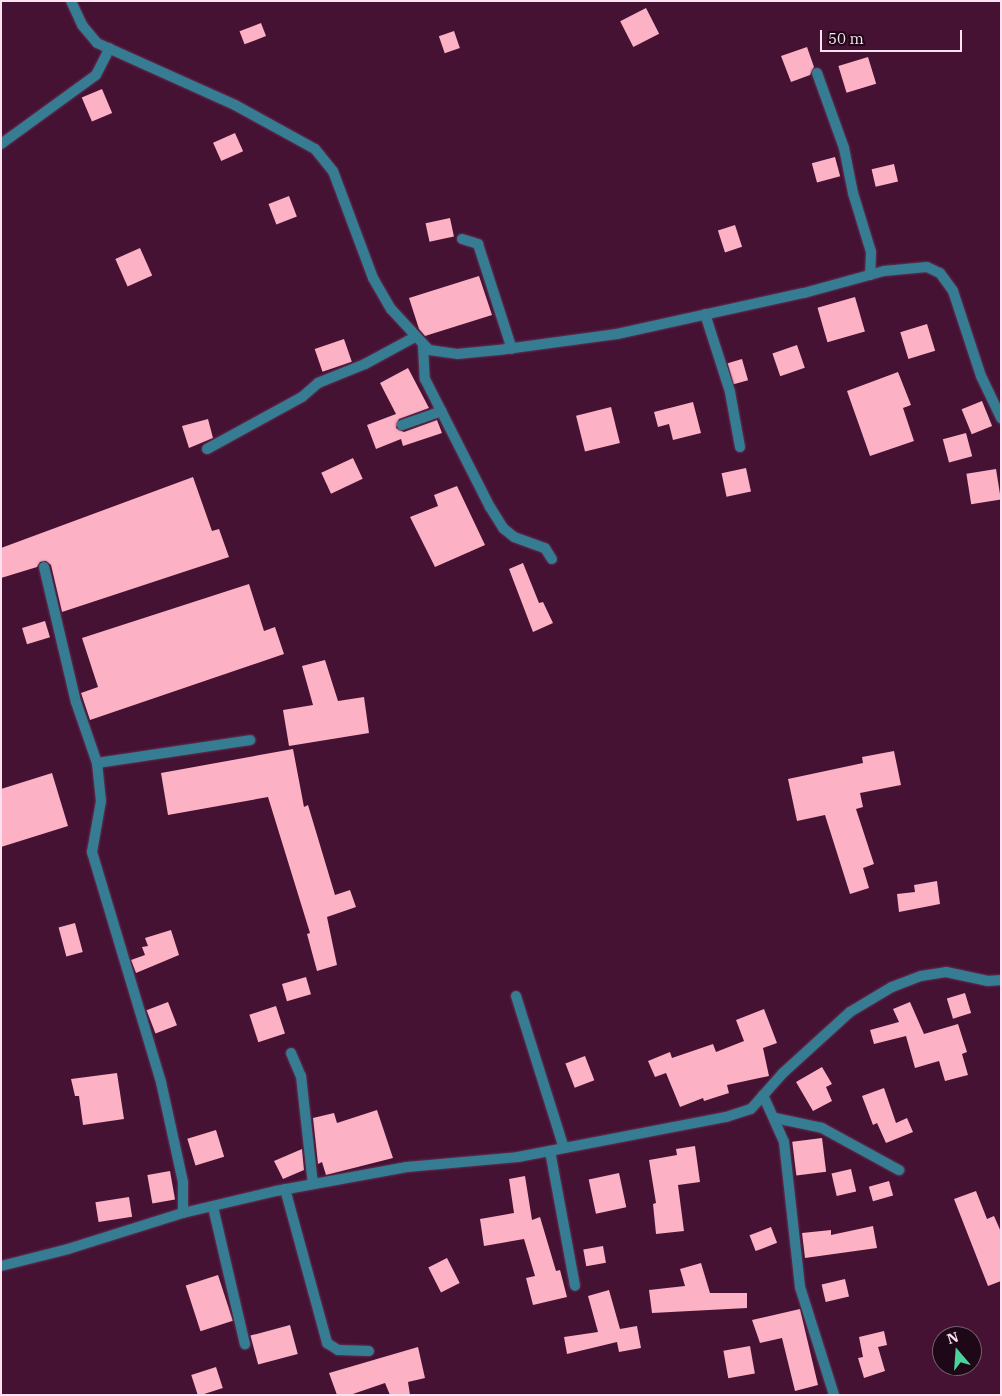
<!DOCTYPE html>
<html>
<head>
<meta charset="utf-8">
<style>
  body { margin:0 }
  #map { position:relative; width:1002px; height:1396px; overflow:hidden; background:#451234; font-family:"IBM Plex Serif",serif }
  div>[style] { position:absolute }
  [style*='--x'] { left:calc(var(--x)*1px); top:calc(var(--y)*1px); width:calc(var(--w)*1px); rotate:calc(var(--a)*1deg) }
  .building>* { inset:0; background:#fcb1c4; transform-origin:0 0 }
  .roads { filter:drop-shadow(0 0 1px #623352) drop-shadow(0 0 1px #623352) }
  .street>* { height:10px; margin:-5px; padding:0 5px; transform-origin:5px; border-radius:5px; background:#367c93 }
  span { translate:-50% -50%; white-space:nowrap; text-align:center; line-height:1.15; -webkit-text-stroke:5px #1e0817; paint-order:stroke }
  .frame { position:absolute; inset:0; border:2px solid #fce1f0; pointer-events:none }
  .north { position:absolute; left:932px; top:1326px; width:50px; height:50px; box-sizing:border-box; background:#1e0817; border:1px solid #775f6e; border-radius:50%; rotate:342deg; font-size:14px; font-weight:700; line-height:20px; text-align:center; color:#fce1f0 }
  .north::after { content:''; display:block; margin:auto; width:18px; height:22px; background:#4ad49c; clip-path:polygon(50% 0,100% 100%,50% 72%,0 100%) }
  .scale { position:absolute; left:820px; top:30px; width:142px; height:22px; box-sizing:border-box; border:2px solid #fce1f0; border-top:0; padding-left:6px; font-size:15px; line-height:18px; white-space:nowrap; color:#fce1f0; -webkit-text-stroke:4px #1e0817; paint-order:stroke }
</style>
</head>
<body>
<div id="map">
  <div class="building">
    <i style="left:646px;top:8px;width:29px;height:29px;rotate:63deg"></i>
    <i style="left:261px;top:23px;width:14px;height:23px;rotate:69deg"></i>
    <i style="left:454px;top:31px;width:18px;height:16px;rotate:71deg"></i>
    <i style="clip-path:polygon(807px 47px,814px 67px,810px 75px,791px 82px,781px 56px)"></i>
    <i style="left:868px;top:57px;width:28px;height:31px;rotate:73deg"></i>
    <i style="left:102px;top:89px;width:26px;height:22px;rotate:67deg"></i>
    <i style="left:235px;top:133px;width:20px;height:24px;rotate:66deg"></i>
    <i style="left:835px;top:157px;width:20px;height:24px;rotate:75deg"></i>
    <i style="left:894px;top:164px;width:18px;height:23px;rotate:77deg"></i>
    <i style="left:289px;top:196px;width:22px;height:22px;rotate:69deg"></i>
    <i style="left:450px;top:218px;width:19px;height:25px;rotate:78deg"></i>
    <i style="left:735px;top:225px;width:23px;height:18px;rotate:72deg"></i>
    <i style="left:140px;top:248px;width:30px;height:27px;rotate:66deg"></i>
    <i style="clip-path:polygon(479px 276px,492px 315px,425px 336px,419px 329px,409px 298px)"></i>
    <i style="left:855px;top:297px;width:36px;height:39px;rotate:74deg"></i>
    <i style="left:927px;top:324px;width:28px;height:28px;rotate:73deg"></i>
    <i style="left:344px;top:339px;width:24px;height:31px;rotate:71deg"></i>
    <i style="left:797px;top:345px;width:24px;height:26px;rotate:71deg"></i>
    <i style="left:742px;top:359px;width:22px;height:15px;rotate:74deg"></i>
    <i style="clip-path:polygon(408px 368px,429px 408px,399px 419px,396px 428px,404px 432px,437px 420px,442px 433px,403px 446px,401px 439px,376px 449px,367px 425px,396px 414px,380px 383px)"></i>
    <i style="clip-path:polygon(898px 372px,911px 405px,903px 408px,914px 441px,870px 456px,847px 391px)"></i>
    <i style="left:982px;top:401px;width:27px;height:22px;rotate:68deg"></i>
    <i style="clip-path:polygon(693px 402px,701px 433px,673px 440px,669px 424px,658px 427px,654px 412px)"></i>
    <i style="left:611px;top:407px;width:37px;height:36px;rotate:76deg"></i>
    <i style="clip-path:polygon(208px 419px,213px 438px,189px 448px,182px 426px)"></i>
    <i style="left:966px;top:433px;width:24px;height:24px;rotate:75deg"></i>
    <i style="left:353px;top:458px;width:23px;height:35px;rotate:65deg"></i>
    <i style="left:746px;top:468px;width:24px;height:25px;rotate:78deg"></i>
    <i style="left:996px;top:469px;width:31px;height:30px;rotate:81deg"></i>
    <i style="clip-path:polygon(193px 477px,212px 531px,219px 529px,229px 557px,62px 612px,51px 565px,46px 561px,40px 562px,37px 567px,1px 578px,1px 548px)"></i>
    <i style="clip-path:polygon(457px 486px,485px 545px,435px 567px,410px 517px,438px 506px,434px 495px)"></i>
    <i style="clip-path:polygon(523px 563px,539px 603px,543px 602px,553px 623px,533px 632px,509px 569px)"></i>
    <i style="clip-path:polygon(249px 584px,264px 631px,275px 627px,284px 654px,90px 720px,81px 693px,98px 687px,82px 638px)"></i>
    <i style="left:45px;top:621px;width:17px;height:24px;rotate:73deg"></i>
    <i style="clip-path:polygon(325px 660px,338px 701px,364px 697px,369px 733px,289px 746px,283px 710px,313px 705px,302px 666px)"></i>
    <i style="clip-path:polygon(293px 749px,304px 807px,308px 805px,335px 895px,350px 890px,356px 907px,327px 917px,337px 965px,317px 971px,307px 934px,310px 933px,268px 797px,168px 815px,161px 773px)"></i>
    <i style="clip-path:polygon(894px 751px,901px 785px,860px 793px,863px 807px,856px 809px,874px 864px,863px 868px,869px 888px,850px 894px,825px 815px,797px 821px,788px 779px,863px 763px,862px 757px)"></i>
    <i style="clip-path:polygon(52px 773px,68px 826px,1px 847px,1px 789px)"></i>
    <i style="clip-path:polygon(937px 881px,940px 904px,899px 912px,897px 894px,915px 892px,914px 885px)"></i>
    <i style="left:75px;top:923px;width:30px;height:17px;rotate:75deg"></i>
    <i style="clip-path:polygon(171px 930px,179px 955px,136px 973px,131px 960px,145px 955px,142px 947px,148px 946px,145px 938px)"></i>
    <i style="left:306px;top:977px;width:18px;height:25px;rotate:74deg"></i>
    <i style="left:965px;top:993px;width:21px;height:19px;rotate:73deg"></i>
    <i style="left:168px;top:1002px;width:25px;height:23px;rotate:69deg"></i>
    <i style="clip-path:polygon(910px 1002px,924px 1034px,958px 1024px,967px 1052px,962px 1054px,968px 1075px,945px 1081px,939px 1061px,915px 1068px,906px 1036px,874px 1044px,870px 1030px,899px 1022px,893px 1009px)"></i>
    <i style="left:276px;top:1006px;width:29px;height:28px;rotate:72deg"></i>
    <i style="clip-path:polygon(764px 1009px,777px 1043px,763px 1048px,769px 1076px,727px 1085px,729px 1093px,704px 1101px,703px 1098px,680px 1107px,666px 1073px,655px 1077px,648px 1061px,670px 1052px,672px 1058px,713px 1044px,716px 1052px,744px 1041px,736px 1020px)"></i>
    <i style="left:585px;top:1056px;width:26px;height:21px;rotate:69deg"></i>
    <i style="clip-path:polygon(822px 1067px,832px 1084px,826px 1087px,832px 1101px,813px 1111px,796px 1082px)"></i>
    <i style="clip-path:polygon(117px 1073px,124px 1119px,83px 1125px,79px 1096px,75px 1096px,71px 1079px)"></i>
    <i style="clip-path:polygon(884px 1088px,896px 1123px,907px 1118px,913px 1132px,886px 1143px,877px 1123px,873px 1125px,862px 1096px)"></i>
    <i style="clip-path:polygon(377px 1110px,393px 1158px,326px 1175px,322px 1162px,318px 1164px,313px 1118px,334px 1113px,337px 1123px)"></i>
    <i style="left:216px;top:1130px;width:28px;height:30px;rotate:73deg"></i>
    <i style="left:822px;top:1138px;width:34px;height:30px;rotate:83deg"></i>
    <i style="clip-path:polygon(695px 1146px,700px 1182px,678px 1185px,684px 1231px,656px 1234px,653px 1204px,656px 1203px,649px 1160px,677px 1155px,676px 1149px)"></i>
    <i style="clip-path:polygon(302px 1149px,304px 1170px,283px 1179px,274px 1161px)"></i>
    <i style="left:851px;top:1169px;width:23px;height:20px;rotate:77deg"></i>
    <i style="left:170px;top:1171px;width:29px;height:23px;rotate:80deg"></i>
    <i style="left:619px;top:1173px;width:35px;height:31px;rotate:78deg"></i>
    <i style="clip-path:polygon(525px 1176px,532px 1220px,540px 1217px,556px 1271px,560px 1270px,567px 1297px,533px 1305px,526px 1278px,535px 1276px,524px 1239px,484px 1246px,480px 1219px,514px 1213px,509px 1179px)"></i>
    <i style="left:889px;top:1181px;width:15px;height:21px;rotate:74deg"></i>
    <i style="clip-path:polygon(976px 1191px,987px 1219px,994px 1216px,1001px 1232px,1001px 1281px,988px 1286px,954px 1199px)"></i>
    <i style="left:129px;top:1197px;width:20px;height:34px;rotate:81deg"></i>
    <i style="clip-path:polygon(873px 1226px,877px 1248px,805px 1258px,802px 1233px,831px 1230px,831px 1235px)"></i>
    <i style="left:771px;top:1227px;width:17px;height:23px;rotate:69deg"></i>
    <i style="left:603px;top:1246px;width:17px;height:20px;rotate:80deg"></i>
    <i style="left:447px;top:1258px;width:28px;height:21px;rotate:63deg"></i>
    <i style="clip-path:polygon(701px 1263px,710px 1293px,747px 1293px,747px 1308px,652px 1313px,649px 1290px,685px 1286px,680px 1269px)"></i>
    <i style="left:218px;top:1275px;width:48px;height:34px;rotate:72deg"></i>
    <i style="left:845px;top:1279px;width:18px;height:24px;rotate:77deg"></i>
    <i style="clip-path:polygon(609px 1290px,620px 1329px,637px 1326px,641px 1348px,619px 1352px,617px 1342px,567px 1354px,564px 1337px,598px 1332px,588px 1296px)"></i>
    <i style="clip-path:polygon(800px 1309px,818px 1385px,795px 1391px,782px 1338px,760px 1343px,752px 1320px)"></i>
    <i style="left:290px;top:1325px;width:30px;height:41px;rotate:75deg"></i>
    <i style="clip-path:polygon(884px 1331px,887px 1345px,878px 1347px,885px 1371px,864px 1378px,858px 1358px,863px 1357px,859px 1337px)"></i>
    <i style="left:750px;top:1346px;width:28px;height:27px;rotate:80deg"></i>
    <i style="clip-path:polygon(418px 1347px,425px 1378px,408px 1382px,410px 1395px,390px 1395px,385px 1383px,350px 1395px,337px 1395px,329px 1373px)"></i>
    <i style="left:216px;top:1367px;width:22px;height:26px;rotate:72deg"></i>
  </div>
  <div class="roads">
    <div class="street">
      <i style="--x:71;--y:1;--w:26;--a:65"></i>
      <i style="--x:82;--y:25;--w:23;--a:50"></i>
      <i style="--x:97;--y:43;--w:151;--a:24.2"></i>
      <i style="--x:235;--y:105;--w:91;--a:28.8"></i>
      <i style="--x:315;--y:149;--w:28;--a:51"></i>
      <i style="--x:333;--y:171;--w:114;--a:69.5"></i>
      <i style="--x:373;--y:278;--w:36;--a:60"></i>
      <i style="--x:391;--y:309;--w:56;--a:47.2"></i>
      <i style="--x:429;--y:350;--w:28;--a:8"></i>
      <i style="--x:457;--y:354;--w:42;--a:-5.4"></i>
      <i style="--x:499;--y:350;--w:119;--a:-7.7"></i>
      <i style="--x:617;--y:334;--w:191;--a:-12.4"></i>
      <i style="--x:804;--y:293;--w:83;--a:-15.4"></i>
      <i style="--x:884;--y:271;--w:43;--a:-5.3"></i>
      <i style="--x:927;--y:267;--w:14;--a:25"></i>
      <i style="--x:940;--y:273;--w:22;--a:54"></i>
      <i style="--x:953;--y:291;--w:89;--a:71.8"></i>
      <i style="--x:981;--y:376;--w:47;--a:64.5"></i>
      <i style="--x:817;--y:73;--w:80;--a:70.2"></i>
      <i style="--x:844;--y:148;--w:46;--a:78.7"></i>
      <i style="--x:853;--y:193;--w:62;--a:73"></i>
      <i style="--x:871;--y:252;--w:23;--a:92"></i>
      <i style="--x:1;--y:144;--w:117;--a:-36"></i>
      <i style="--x:96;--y:75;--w:30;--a:-63"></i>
      <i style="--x:462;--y:239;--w:17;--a:17"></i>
      <i style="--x:478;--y:244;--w:110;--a:72.1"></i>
      <i style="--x:705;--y:314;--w:82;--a:72.2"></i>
      <i style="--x:730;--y:392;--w:56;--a:79.7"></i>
      <i style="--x:423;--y:346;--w:33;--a:87"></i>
      <i style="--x:425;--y:379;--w:144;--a:63.1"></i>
      <i style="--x:490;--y:507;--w:25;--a:58"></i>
      <i style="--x:503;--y:528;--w:14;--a:39"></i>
      <i style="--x:514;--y:537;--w:33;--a:20"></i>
      <i style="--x:545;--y:548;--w:13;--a:58"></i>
      <i style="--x:402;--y:425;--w:42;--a:-19.3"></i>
      <i style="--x:207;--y:449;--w:108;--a:-28.7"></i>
      <i style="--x:302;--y:397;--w:21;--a:-41"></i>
      <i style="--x:318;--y:383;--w:51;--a:-22"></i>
      <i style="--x:365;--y:364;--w:57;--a:-28.4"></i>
      <i style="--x:44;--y:567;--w:139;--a:76.7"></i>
      <i style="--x:76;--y:702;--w:65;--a:71"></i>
      <i style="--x:97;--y:763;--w:38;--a:84"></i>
      <i style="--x:101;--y:801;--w:52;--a:100"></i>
      <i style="--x:92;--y:852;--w:240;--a:73.3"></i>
      <i style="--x:161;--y:1082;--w:102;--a:77.6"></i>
      <i style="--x:183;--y:1182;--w:31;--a:90"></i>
      <i style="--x:97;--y:763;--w:155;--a:-8.5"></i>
      <i style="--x:516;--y:996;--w:159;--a:72.5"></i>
      <i style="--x:291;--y:1053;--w:25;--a:67"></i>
      <i style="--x:301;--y:1076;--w:109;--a:83.7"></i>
      <i style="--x:763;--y:1095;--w:51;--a:65.9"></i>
      <i style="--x:784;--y:1142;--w:146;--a:83.7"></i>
      <i style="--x:800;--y:1287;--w:113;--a:72.5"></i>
      <i style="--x:775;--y:1118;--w:48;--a:12"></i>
      <i style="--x:822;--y:1128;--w:88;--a:28.6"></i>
      <i style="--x:550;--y:1151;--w:137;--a:79.5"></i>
      <i style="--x:285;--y:1189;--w:160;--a:74.7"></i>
      <i style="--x:327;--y:1343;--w:13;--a:32"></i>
      <i style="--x:338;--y:1350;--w:31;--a:2"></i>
      <i style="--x:213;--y:1207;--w:141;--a:76.9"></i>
      <i style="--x:1;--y:1266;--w:69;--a:-14.2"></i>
      <i style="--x:68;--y:1249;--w:121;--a:-17.4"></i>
      <i style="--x:183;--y:1213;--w:96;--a:-13.3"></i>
      <i style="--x:276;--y:1191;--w:133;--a:-10.4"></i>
      <i style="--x:407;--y:1167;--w:111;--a:-5.1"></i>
      <i style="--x:518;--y:1157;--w:212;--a:-10.9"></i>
      <i style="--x:726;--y:1117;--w:26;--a:-18"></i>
      <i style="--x:751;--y:1109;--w:48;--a:-48.4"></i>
      <i style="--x:783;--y:1073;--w:91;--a:-42.3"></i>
      <i style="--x:850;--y:1012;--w:49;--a:-30.8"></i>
      <i style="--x:892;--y:987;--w:31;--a:-21"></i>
      <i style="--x:921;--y:976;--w:25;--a:-9"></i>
      <i style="--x:946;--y:972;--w:43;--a:12.1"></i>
      <i style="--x:988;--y:981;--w:13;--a:-4"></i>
    </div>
  </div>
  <div class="frame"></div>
  <div class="north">N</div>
  <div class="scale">50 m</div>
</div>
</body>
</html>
